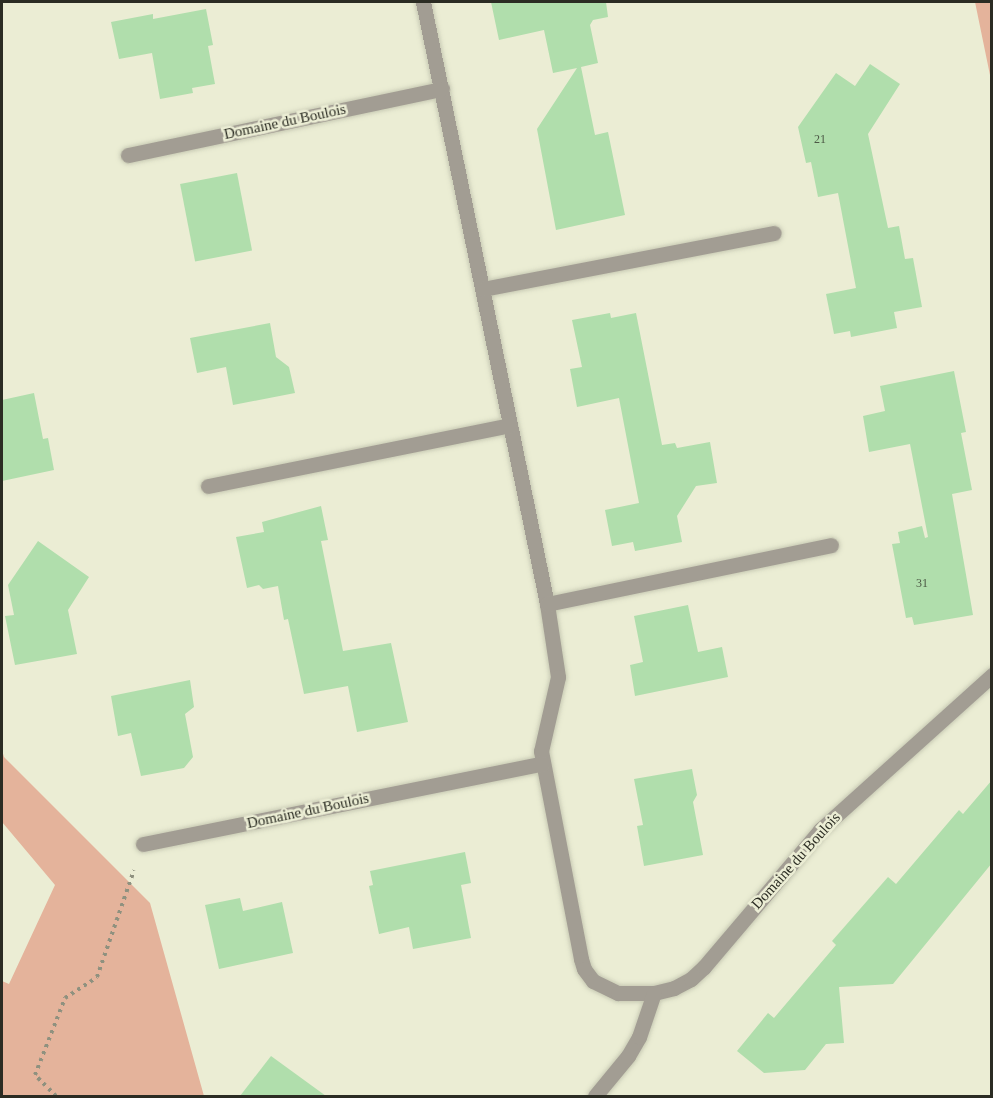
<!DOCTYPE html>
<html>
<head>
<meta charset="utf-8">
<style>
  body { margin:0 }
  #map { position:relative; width:993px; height:1098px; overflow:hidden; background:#ebedd4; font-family:"Times New Roman",serif }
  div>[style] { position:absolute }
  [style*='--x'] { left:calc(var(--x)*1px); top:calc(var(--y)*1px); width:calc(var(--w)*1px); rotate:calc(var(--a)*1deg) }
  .green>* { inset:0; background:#e4b39b }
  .building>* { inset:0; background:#b0deac; transform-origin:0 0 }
  .path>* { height:4px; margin-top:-2px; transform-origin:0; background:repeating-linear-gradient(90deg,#8f917f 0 3px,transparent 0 7.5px) }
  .roads { filter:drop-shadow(0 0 2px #c8cab4) drop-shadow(0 0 2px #c8cab4) }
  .street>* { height:15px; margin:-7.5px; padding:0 7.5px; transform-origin:7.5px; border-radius:7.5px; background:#a29d93 }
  span { translate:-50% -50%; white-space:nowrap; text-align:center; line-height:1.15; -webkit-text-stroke:5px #ebedd4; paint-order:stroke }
  .number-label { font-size:12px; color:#4c5845 }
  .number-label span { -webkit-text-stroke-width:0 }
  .street-label { font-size:15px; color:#2b2c23 }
  .frame { position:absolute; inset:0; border:3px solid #2b2c23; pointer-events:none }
</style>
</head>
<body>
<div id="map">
  <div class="green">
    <i style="clip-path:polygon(975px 2px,991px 2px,991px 81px,991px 80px)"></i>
    <i style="clip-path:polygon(2px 750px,4px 757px,150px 903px,204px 1096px,2px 1096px,2px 981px,9px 984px,55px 885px,2px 822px)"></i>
  </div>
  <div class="building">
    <i style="clip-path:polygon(491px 2px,606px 2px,608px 17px,593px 20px,590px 25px,598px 63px,581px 67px,595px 135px,608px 132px,625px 215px,556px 230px,537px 129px,577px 68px,553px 73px,544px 30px,499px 40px)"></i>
    <i style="clip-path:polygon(206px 9px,213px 45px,208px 46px,215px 84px,192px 88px,193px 93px,160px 99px,152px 53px,119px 59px,111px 22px,153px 14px,153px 19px)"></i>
    <i style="clip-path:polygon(870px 64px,900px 84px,868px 134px,888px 228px,899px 226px,905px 259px,913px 258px,922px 307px,894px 312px,897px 328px,851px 337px,850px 331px,834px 334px,826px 294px,856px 288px,838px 193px,818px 197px,811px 162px,806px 163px,798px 127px,836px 73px,855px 86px)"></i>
    <i style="left:237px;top:173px;width:79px;height:58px;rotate:79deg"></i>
    <i style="clip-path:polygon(610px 313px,611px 318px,636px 313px,662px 445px,675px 443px,677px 448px,710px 442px,717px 483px,696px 486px,677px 516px,682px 542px,635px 551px,633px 542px,612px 546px,605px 510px,639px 503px,619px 398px,577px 407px,570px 369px,582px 367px,572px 320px)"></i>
    <i style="clip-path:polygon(270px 323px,276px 357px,289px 367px,295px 393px,233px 405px,226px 367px,197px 373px,190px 338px)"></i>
    <i style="clip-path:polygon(954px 371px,966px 432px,961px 433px,972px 490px,952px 494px,973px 615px,914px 625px,912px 617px,906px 618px,892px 544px,900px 543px,898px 532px,922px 526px,925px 538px,928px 537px,910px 444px,869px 452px,863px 416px,885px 411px,880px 386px)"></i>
    <i style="clip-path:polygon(34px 393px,43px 439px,48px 438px,54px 470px,2px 481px,2px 400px)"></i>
    <i style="clip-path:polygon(321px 506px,328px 540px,321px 541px,343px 651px,391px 643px,408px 722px,357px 732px,348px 686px,304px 694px,288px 619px,284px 620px,278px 586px,263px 589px,259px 585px,247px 588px,236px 537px,264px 532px,262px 522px)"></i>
    <i style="clip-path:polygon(38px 541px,89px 577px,68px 610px,77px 654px,15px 665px,5px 616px,14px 615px,8px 585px)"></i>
    <i style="clip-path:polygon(688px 605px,698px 652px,722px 647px,728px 677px,635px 696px,630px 665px,643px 662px,634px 616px)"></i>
    <i style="clip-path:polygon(190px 680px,194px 707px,185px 714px,193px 757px,184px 768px,141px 776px,131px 733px,118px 736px,111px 696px)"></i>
    <i style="clip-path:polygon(692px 769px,697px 795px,693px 802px,703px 855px,644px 866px,637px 826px,643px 825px,634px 779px)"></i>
    <i style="clip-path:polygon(992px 780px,992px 863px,893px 984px,839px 987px,844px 1043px,826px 1044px,805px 1070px,764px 1073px,737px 1051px,768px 1013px,774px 1018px,836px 945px,832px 941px,888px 877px,896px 884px,959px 810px,963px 814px)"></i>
    <i style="clip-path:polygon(465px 852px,471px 883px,461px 885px,471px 938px,413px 949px,409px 927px,379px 934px,369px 886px,373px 885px,370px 871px)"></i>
    <i style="clip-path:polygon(240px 898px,243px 911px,282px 902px,293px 953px,219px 969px,205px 905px)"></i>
    <i style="clip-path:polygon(271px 1056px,326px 1096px,240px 1096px)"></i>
  </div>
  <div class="path">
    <i style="--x:56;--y:1096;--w:30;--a:-135"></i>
    <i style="--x:35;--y:1075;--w:83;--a:-68.7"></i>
    <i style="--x:65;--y:998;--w:38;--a:-33"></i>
    <i style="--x:97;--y:977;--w:113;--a:-70.9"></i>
  </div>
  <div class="roads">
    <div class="street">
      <i style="--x:423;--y:2;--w:615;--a:78.36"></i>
      <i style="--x:547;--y:604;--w:74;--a:81.4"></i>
      <i style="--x:558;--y:677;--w:76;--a:102.9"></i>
      <i style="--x:541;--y:751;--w:212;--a:79.1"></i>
      <i style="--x:581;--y:959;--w:10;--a:73"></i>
      <i style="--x:584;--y:969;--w:15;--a:53"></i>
      <i style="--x:593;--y:981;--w:28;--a:26"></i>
      <i style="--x:618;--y:993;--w:36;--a:0"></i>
      <i style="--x:654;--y:993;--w:21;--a:-14"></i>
      <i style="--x:674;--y:988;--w:19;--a:-28"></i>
      <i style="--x:691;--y:979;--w:18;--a:-43"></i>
      <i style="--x:704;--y:967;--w:180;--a:-49.7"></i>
      <i style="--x:820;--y:830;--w:232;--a:-42"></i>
      <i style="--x:128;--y:155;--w:321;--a:-11.9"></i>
      <i style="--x:483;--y:289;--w:296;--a:-10.9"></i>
      <i style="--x:208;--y:486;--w:308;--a:-11.4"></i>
      <i style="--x:547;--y:604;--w:290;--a:-11.7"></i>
      <i style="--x:143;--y:844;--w:408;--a:-11.4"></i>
      <i style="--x:595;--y:1096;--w:52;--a:-50.5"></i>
      <i style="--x:628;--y:1056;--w:22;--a:-60"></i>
      <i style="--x:639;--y:1037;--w:46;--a:-71.2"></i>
    </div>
  </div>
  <div class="number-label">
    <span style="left:820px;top:140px">21</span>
    <span style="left:922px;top:584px">31</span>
  </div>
  <div class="street-label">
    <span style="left:285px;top:122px;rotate:-12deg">Domaine du Boulois</span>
    <span style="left:308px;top:811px;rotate:-12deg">Domaine du Boulois</span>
    <span style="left:796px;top:861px;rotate:-48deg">Domaine du Boulois</span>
  </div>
  <div class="frame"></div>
</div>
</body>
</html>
